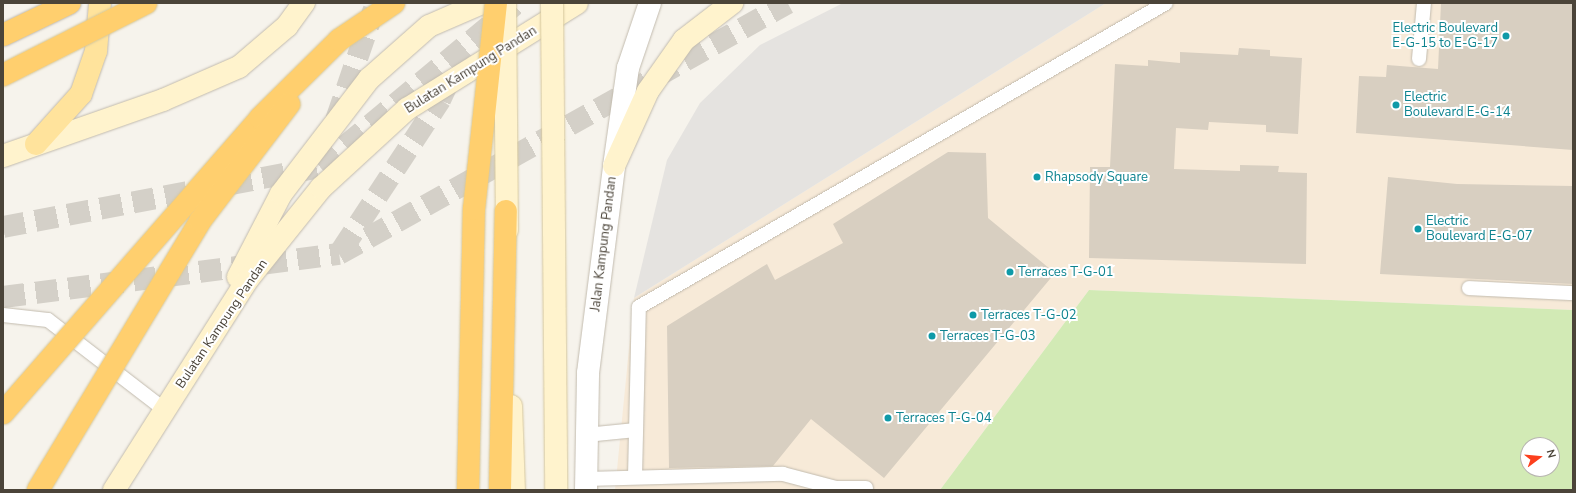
<!DOCTYPE html>
<html>
<head>
<meta charset="utf-8">
<style>
  body { margin:0 }
  #map { position:relative; width:1576px; height:493px; overflow:hidden; background:#f6f3ec; font-family:"Nunito Sans",sans-serif }
  div>[style] { position:absolute }
  [style*='--x'] { left:calc(var(--x)*1px); top:calc(var(--y)*1px); width:calc(var(--w)*1px); rotate:calc(var(--a)*1deg) }
  .commercial>* { inset:0; background:#f7ead8 }
  .green>* { inset:0; background:#d2eab5 }
  .parking>* { inset:0; background:#e5e3e0 }
  .building>* { inset:0; background:#d8cfc1 }
  .motorway-tunnel>* { height:22px; margin-top:-11px; transform-origin:0; background:repeating-linear-gradient(90deg,#d4d0c8 0 22px,transparent 0 33px) }
  .roads { filter:drop-shadow(0 0 1px #c2bbae) drop-shadow(0 0 1px #c2bbae) }
  .service>* { height:14px; margin:-7px; padding:0 7px; transform-origin:7px; border-radius:7px; background:#fff }
  .tertiary>* { height:22px; margin:-11px; padding:0 11px; transform-origin:11px; border-radius:11px; background:#fff }
  .secondary>* { height:22px; margin:-11px; padding:0 11px; transform-origin:11px; border-radius:11px; background:#fff3cd }
  .primary>* { height:22px; margin:-11px; padding:0 11px; transform-origin:11px; border-radius:11px; background:#ffe39c }
  .motorway>* { height:22px; margin:-11px; padding:0 11px; transform-origin:11px; border-radius:11px; background:#ffcf6e }
  .bridges { filter:drop-shadow(0 0 1px #d6c79b) drop-shadow(0 0 1px #d6c79b) }
  .secondary-bridge>* { height:22px; margin:-11px; padding:0 11px; transform-origin:11px; border-radius:11px; background:#fff3cd }
  .motorway-bridge>* { height:22px; margin:-11px; padding:0 11px; transform-origin:11px; border-radius:11px; background:#ffcf6e }
  .dots>* { width:11px; height:11px; translate:-50% -50%; box-sizing:border-box; border:2px solid #fff; border-radius:50% }
  span { translate:-50% -50%; white-space:nowrap; text-align:center; line-height:1.15; -webkit-text-stroke:4px #fff; paint-order:stroke }
  .culture-label { font-size:13px; color:#0d838f }
  .right { translate:-100% -50%; text-align:right }
  .left { translate:0 -50%; text-align:left }
  .street-label { font-size:13px; color:#4b4439 }
  .frame { position:absolute; inset:0; border:4px solid #4b4439; pointer-events:none }
  .north { position:absolute; left:1520px; top:437px; width:40px; height:40px; box-sizing:border-box; background:#fff; border:1px solid #b7b4b0; border-radius:50%; rotate:74deg; font-size:11px; font-weight:700; line-height:16px; text-align:center; color:#4b4439 }
  .north::after { content:''; display:block; margin:auto; width:14px; height:18px; background:#fc3f1d; clip-path:polygon(50% 0,100% 100%,50% 72%,0 100%) }
</style>
</head>
<body>
<div id="map">
  <div class="commercial">
    <i style="clip-path:polygon(1106px 3px,1573px 3px,1573px 310px,1089px 290px,940px 490px,615px 490px,634px 298px)"></i>
  </div>
  <div class="green">
    <i style="clip-path:polygon(evenodd,1089px 290px,1573px 310px,1573px 490px,940px 490px,1089px 290px,1528px 445px,1552px 445px,1552px 469px,1528px 469px,1528px 445px)"></i>
  </div>
  <div class="parking">
    <i style="clip-path:polygon(843px 3px,1106px 3px,634px 298px,667px 160px,700px 103px,760px 45px)"></i>
  </div>
  <div class="building">
    <i style="clip-path:polygon(1441px 3px,1573px 3px,1573px 150px,1356px 133px,1359px 76px,1386px 77px,1387px 65px,1438px 69px)"></i>
    <i style="clip-path:polygon(1239px 48px,1270px 50px,1270px 56px,1302px 58px,1298px 134px,1266px 132px,1266px 125px,1209px 122px,1208px 130px,1176px 128px,1174px 169px,1240px 171px,1240px 165px,1279px 166px,1278px 172px,1307px 173px,1306px 264px,1089px 258px,1090px 167px,1110px 167px,1115px 64px,1148px 66px,1148px 60px,1180px 63px,1180px 52px,1238px 55px)"></i>
    <i style="clip-path:polygon(948px 152px,986px 153px,988px 218px,1055px 273px,884px 478px,811px 419px,773px 466px,669px 468px,667px 326px,767px 264px,775px 280px,843px 243px,833px 224px)"></i>
    <i style="clip-path:polygon(1388px 177px,1457px 184px,1573px 186px,1573px 284px,1380px 274px)"></i>
  </div>
  <div class="motorway-tunnel">
    <i style="--x:336;--y:120;--w:117;--a:-71.1"></i>
    <i style="--x:3;--y:227;--w:323;--a:-10.7"></i>
    <i style="--x:320;--y:167;--w:256;--a:-39.8"></i>
    <i style="--x:341;--y:251;--w:181;--a:-56.7"></i>
    <i style="--x:440;--y:100;--w:26;--a:-65"></i>
    <i style="--x:3;--y:297;--w:339;--a:-7.3"></i>
    <i style="--x:339;--y:254;--w:514;--a:-29.21"></i>
  </div>
  <div class="roads">
    <div class="service">
      <i style="--x:1419;--y:59;--w:56;--a:-84.9"></i>
      <i style="--x:1469;--y:288;--w:104;--a:2.8"></i>
      <i style="--x:3;--y:315;--w:45;--a:6.3"></i>
      <i style="--x:48;--y:320;--w:148;--a:37.6"></i>
      <i style="--x:586;--y:435;--w:50;--a:-5.7"></i>
      <i style="--x:635;--y:477;--w:170;--a:-88.7"></i>
      <i style="--x:639;--y:307;--w:608;--a:-29.98"></i>
      <i style="--x:586;--y:479;--w:197;--a:-1.5"></i>
      <i style="--x:783;--y:474;--w:55;--a:14.8"></i>
      <i style="--x:836;--y:488;--w:30;--a:0"></i>
    </div>
    <div class="tertiary">
      <i style="--x:586;--y:490;--w:117;--a:-89"></i>
      <i style="--x:588;--y:373;--w:209;--a:-82.8"></i>
      <i style="--x:614;--y:166;--w:99;--a:-81.9"></i>
      <i style="--x:628;--y:68;--w:69;--a:-71.3"></i>
    </div>
    <div class="secondary">
      <i style="--x:3;--y:156;--w:170;--a:-19.3"></i>
      <i style="--x:163;--y:100;--w:83;--a:-23.5"></i>
      <i style="--x:239;--y:67;--w:63;--a:-40.5"></i>
      <i style="--x:287;--y:26;--w:29;--a:-54"></i>
      <i style="--x:614;--y:166;--w:82;--a:-65.6"></i>
      <i style="--x:648;--y:91;--w:62;--a:-54.8"></i>
      <i style="--x:684;--y:40;--w:61;--a:-37.6"></i>
      <i style="--x:238;--y:277;--w:93;--a:-62.6"></i>
      <i style="--x:281;--y:194;--w:145;--a:-52.6"></i>
      <i style="--x:369;--y:79;--w:80;--a:-41.5"></i>
      <i style="--x:429;--y:26;--w:58;--a:-23.5"></i>
      <i style="--x:114;--y:490;--w:250;--a:-57.6"></i>
      <i style="--x:248;--y:279;--w:117;--a:-51.3"></i>
      <i style="--x:321;--y:188;--w:117;--a:-42.6"></i>
      <i style="--x:407;--y:109;--w:200;--a:-31.9"></i>
    </div>
    <div class="primary">
      <i style="--x:36;--y:144;--w:67;--a:-48"></i>
      <i style="--x:81;--y:94;--w:46;--a:-70.8"></i>
      <i style="--x:96;--y:51;--w:48;--a:-85.2"></i>
    </div>
    <div class="motorway">
      <i style="--x:3;--y:35;--w:74;--a:-25.5"></i>
    </div>
  </div>
  <div class="bridges">
    <div class="secondary-bridge">
      <i style="--x:505;--y:3;--w:227;--a:89.5"></i>
      <i style="--x:552;--y:3;--w:487;--a:89.5"></i>
      <i style="--x:511;--y:406;--w:84;--a:88"></i>
    </div>
    <div class="motorway-bridge">
      <i style="--x:3;--y:75;--w:160;--a:-26.7"></i>
      <i style="--x:3;--y:413;--w:391;--a:-48.9"></i>
      <i style="--x:260;--y:118;--w:111;--a:-44.6"></i>
      <i style="--x:339;--y:40;--w:66;--a:-33.9"></i>
      <i style="--x:38;--y:490;--w:314;--a:-58.9"></i>
      <i style="--x:200;--y:221;--w:147;--a:-52.7"></i>
      <i style="--x:468;--y:490;--w:281;--a:-88.8"></i>
      <i style="--x:474;--y:209;--w:207;--a:-83.9"></i>
      <i style="--x:500;--y:490;--w:279;--a:-88.8"></i>
    </div>
  </div>
  <div class="dots">
    <i style="left:1506px;top:36px;background:#0f9aa8"></i>
    <i style="left:1396px;top:105px;background:#0f9aa8"></i>
    <i style="left:1037px;top:177px;background:#0f9aa8"></i>
    <i style="left:1418px;top:229px;background:#0f9aa8"></i>
    <i style="left:1010px;top:272px;background:#0f9aa8"></i>
    <i style="left:973px;top:315px;background:#0f9aa8"></i>
    <i style="left:932px;top:336px;background:#0f9aa8"></i>
    <i style="left:888px;top:418px;background:#0f9aa8"></i>
  </div>
  <div class="culture-label">
    <span class="right" style="left:1498px;top:36px">Electric Boulevard<br>E-G-15 to E-G-17</span>
    <span class="left" style="left:1404px;top:105px">Electric<br>Boulevard E-G-14</span>
    <span class="left" style="left:1045px;top:177px">Rhapsody Square</span>
    <span class="left" style="left:1426px;top:229px">Electric<br>Boulevard E-G-07</span>
    <span class="left" style="left:1018px;top:272px">Terraces T-G-01</span>
    <span class="left" style="left:981px;top:315px">Terraces T-G-02</span>
    <span class="left" style="left:940px;top:336px">Terraces T-G-03</span>
    <span class="left" style="left:896px;top:418px">Terraces T-G-04</span>
  </div>
  <div class="street-label">
    <span style="left:471px;top:70px;rotate:-32deg">Bulatan Kampung Pandan</span>
    <span style="left:604px;top:244px;rotate:-83deg">Jalan Kampung Pandan</span>
    <span style="left:222px;top:324px;rotate:-56deg">Bulatan Kampung Pandan</span>
  </div>
  <div class="frame"></div>
  <div class="north">N</div>
</div>
</body>
</html>
